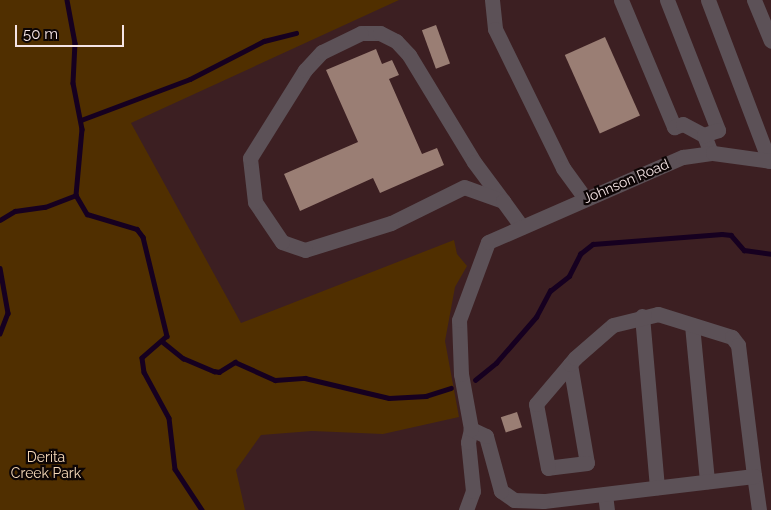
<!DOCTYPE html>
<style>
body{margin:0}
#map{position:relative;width:771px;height:510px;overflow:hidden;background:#2c1518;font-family:Raleway,sans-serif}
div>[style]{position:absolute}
.built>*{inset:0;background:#3c1f22;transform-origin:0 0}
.green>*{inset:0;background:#502f00}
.stream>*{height:4.5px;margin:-2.25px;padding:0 2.25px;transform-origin:2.25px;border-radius:2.25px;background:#160020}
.building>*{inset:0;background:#9a7e74;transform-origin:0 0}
.minor>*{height:15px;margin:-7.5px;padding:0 7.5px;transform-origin:7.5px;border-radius:7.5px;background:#5c5157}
span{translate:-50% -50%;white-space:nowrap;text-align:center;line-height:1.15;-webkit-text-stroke:4.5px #0d0505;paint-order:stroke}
.street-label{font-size:14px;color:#f5e4e5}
.park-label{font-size:14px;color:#f8dbbb}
.scale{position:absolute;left:15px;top:25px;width:109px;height:22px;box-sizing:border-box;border:2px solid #f5e4e5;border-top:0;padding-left:6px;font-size:15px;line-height:18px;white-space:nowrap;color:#f5e4e5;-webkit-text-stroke:4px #0d0505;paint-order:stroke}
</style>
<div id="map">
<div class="built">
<i style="left:62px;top:0;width:709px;height:515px"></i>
</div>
<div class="green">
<i style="clip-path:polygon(0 0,399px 0,131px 123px,241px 323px,454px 240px,457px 254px,467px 266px,455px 287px,445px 341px,459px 417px,383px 434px,312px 431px,261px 435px,236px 470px,245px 510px,0 510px)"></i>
</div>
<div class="stream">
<i style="left:67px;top:0;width:44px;rotate:79.5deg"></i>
<i style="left:75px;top:43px;width:40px;rotate:92.9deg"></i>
<i style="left:73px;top:83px;width:47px;rotate:78.9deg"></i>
<i style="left:82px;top:129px;width:66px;rotate:95.2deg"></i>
<i style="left:76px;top:195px;width:22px;rotate:60deg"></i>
<i style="left:87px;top:214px;width:52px;rotate:16.7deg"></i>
<i style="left:137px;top:229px;width:10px;rotate:53deg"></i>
<i style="left:143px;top:237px;width:102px;rotate:76.4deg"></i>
<i style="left:167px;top:336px;width:33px;rotate:139deg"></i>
<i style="left:142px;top:358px;width:14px;rotate:82deg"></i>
<i style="left:144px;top:372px;width:52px;rotate:61.5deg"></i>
<i style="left:169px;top:418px;width:51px;rotate:83.3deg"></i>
<i style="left:175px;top:469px;width:49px;rotate:56.6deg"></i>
<i style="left:81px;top:120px;width:116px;rotate:-20.6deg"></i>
<i style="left:190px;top:79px;width:83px;rotate:-27.2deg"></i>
<i style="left:264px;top:41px;width:33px;rotate:-14deg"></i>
<i style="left:0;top:220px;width:17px;rotate:-31deg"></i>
<i style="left:15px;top:211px;width:30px;rotate:-8deg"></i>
<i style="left:45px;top:207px;width:33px;rotate:-21deg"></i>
<i style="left:0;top:268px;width:46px;rotate:79.9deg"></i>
<i style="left:8px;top:313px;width:22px;rotate:111deg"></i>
<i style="left:163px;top:342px;width:26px;rotate:39deg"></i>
<i style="left:183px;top:358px;width:34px;rotate:23deg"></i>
<i style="left:214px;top:371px;width:5px;rotate:11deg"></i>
<i style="left:219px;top:372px;width:19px;rotate:-32deg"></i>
<i style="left:235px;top:362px;width:44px;rotate:24.2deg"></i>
<i style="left:275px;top:380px;width:30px;rotate:-4deg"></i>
<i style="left:305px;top:378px;width:86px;rotate:13.4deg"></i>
<i style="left:389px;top:398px;width:37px;rotate:-3deg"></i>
<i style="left:426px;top:396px;width:26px;rotate:-18deg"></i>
<i style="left:475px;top:380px;width:27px;rotate:-39deg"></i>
<i style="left:496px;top:363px;width:61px;rotate:-49deg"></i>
<i style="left:536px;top:317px;width:30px;rotate:-62deg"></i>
<i style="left:550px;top:291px;width:24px;rotate:-38deg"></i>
<i style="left:569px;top:276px;width:25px;rotate:-63deg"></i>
<i style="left:580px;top:254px;width:16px;rotate:-38deg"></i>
<i style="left:593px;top:244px;width:129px;rotate:-4.4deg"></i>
<i style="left:722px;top:234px;width:9px;rotate:6deg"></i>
<i style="left:731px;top:235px;width:20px;rotate:49deg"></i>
<i style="left:744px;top:250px;width:27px;rotate:8deg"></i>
</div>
<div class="building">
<i style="left:436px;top:25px;width:41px;height:15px;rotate:70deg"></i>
<i style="left:605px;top:37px;width:86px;height:44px;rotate:66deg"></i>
<i style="clip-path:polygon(376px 49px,382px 64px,392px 60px,399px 75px,389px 79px,422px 154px,437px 148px,444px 165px,380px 193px,373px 178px,300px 211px,284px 174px,358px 142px,326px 70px)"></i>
<i style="left:517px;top:412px;width:16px;height:17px;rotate:72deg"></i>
</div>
<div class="minor">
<i style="left:492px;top:0;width:29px;rotate:84deg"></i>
<i style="left:495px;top:29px;width:155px;rotate:63.9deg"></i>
<i style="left:563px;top:168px;width:37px;rotate:54deg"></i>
<i style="left:621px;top:0;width:138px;rotate:67.3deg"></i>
<i style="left:674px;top:127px;width:9px;rotate:-18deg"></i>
<i style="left:683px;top:124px;width:24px;rotate:28deg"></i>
<i style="left:704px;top:135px;width:19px;rotate:69deg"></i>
<i style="left:667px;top:0;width:140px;rotate:68.6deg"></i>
<i style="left:718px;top:130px;width:15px;rotate:160deg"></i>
<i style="left:708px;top:0;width:172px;rotate:69.2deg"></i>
<i style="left:754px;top:0;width:44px;rotate:67.5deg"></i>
<i style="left:361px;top:33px;width:19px"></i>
<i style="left:380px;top:33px;width:18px;rotate:27deg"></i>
<i style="left:396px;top:41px;width:19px;rotate:47deg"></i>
<i style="left:409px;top:55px;width:125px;rotate:58.7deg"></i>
<i style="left:474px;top:162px;width:49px;rotate:53.4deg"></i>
<i style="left:503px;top:201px;width:41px;rotate:-160.3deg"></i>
<i style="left:464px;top:187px;width:81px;rotate:153.7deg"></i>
<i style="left:391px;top:223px;width:90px;rotate:162.6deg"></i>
<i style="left:305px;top:250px;width:24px;rotate:-161deg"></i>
<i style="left:282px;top:242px;width:48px;rotate:-124deg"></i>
<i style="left:255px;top:202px;width:44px;rotate:-96.5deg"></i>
<i style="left:250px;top:158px;width:104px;rotate:-58deg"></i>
<i style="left:305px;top:70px;width:25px;rotate:-47deg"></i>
<i style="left:322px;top:52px;width:43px;rotate:-26deg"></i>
<i style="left:503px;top:201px;width:32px;rotate:54deg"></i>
<i style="left:642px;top:316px;width:172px;rotate:85deg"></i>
<i style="left:692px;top:325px;width:157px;rotate:84.5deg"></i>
<i style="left:570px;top:364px;width:100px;rotate:80.3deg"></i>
<i style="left:587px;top:463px;width:39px;rotate:173deg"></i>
<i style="left:548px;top:468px;width:65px;rotate:-100.6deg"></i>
<i style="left:536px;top:404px;width:52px;rotate:-49.6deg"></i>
<i style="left:570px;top:364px;width:8px;rotate:-50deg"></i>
<i style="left:575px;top:358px;width:50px;rotate:-41deg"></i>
<i style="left:613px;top:325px;width:46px;rotate:-13.7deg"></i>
<i style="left:658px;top:314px;width:77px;rotate:17.3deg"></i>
<i style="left:732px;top:337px;width:10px;rotate:53deg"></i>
<i style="left:738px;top:345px;width:132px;rotate:83deg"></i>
<i style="left:605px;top:494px;width:16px;rotate:83deg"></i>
<i style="left:466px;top:510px;width:20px;rotate:-70deg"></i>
<i style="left:473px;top:491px;width:49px;rotate:-95.8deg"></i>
<i style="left:468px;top:442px;width:13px;rotate:-77deg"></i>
<i style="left:759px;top:510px;width:34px;rotate:-98deg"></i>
<i style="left:754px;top:476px;width:212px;rotate:173.2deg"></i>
<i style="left:543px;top:501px;width:29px;rotate:-178deg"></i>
<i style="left:514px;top:500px;width:16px;rotate:-145deg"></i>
<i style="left:501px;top:491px;width:57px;rotate:-105.3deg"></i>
<i style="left:486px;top:436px;width:17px;rotate:-155deg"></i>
<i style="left:471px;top:429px;width:56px;rotate:-100.3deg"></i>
<i style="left:461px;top:374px;width:54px;rotate:-92.1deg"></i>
<i style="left:459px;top:320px;width:83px;rotate:-69.6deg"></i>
<i style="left:488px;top:242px;width:213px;rotate:-23.6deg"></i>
<i style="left:683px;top:157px;width:30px;rotate:-8deg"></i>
<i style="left:713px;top:153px;width:59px;rotate:7.9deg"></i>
</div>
<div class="street-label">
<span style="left:626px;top:181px;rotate:-23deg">Johnson Road</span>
</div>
<div class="park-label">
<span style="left:46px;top:465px">Derita<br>Creek Park</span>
</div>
<div class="scale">50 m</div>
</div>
